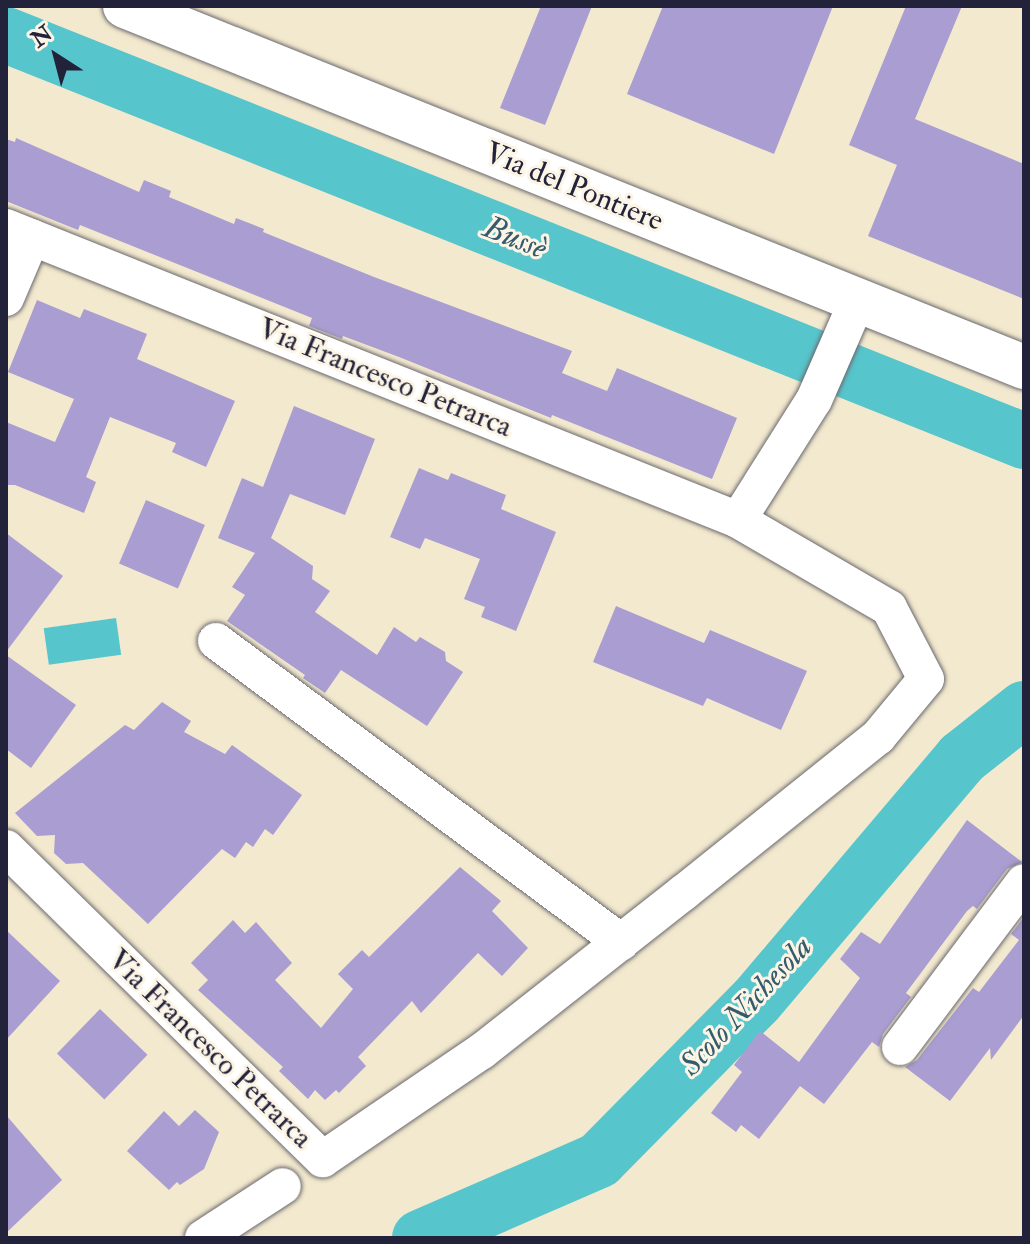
<!DOCTYPE html>
<meta charset="utf-8">
<style>
body{margin:0}
#map{position:relative;width:1030px;height:1244px;overflow:hidden;background:#f2e9ce;font-family:"IM FELL Double Pica",serif}
div>[style]{position:absolute}
.water>*{inset:0;background:#57c5cc;transform-origin:0 0}
.river>*{height:56px;margin:-28px;padding:0 28px;transform-origin:28px;border-radius:28px;background:#57c5cc}
.building>*{inset:0;background:#aa9dd1;transform-origin:0 0}
.roads{filter:drop-shadow(0 0 2px #6b686e) drop-shadow(0 0 2px #6b686e)}
.street>*{height:36px;margin:-18px;padding:0 18px;transform-origin:18px;border-radius:18px;background:#fff}
.secondary>*{height:44px;margin:-22px;padding:0 22px;transform-origin:22px;border-radius:22px;background:#fff}
span{translate:-50% -50%;white-space:nowrap;text-align:center;line-height:1.15;-webkit-text-stroke:6px #fcf5e5;paint-order:stroke}
.street-label{font-size:30px;color:#22223b}
.water-label{font-size:32px;color:#355b6e;font-style:italic}
.frame{position:absolute;inset:0;border:8px solid #22223b;pointer-events:none}
.north{position:absolute;left:16px;top:16px;width:80px;height:80px;-webkit-text-stroke:6px #fcf5e5;paint-order:stroke;rotate:324deg;font-size:22px;font-weight:700;line-height:32px;text-align:center;color:#22223b}
.north::after{content:'';display:block;margin:auto;width:28px;height:36px;background:#22223b;clip-path:polygon(50% 0,100% 100%,50% 72%,0 100%)}
</style>
<div id="map">
<div class="water">
<i style="left:116px;top:618px;width:37px;height:73px;rotate:82deg"></i>
</div>
<div class="river">
<i style="left:6px;top:35px;width:1096px;rotate:21.74deg"></i>
<i style="left:420px;top:1238px;width:195px;rotate:-23.5deg"></i>
<i style="left:599px;top:1160px;width:223px;rotate:-45.4deg"></i>
<i style="left:756px;top:1001px;width:319px;rotate:-49.7deg"></i>
<i style="left:962px;top:758px;width:79px;rotate:-38.3deg"></i>
</div>
<div class="building">
<i style="clip-path:polygon(541px 6px,592px 6px,545px 125px,500px 108px)"></i>
<i style="clip-path:polygon(663px 6px,833px 6px,774px 154px,627px 94px)"></i>
<i style="clip-path:polygon(906px 6px,962px 6px,915px 119px,1024px 164px,1024px 299px,868px 236px,897px 165px,849px 145px)"></i>
<i style="clip-path:polygon(16px 138px,139px 192px,144px 180px,171px 191px,169px 197px,234px 224px,236px 218px,264px 229px,263px 232px,374px 277px,572px 351px,562px 373px,607px 391px,617px 368px,737px 418px,712px 479px,552px 415px,551px 418px,399px 357px,343px 336px,342px 339px,309px 326px,312px 318px,80px 225px,78px 230px,6px 201px,6px 139px,15px 142px)"></i>
<i style="clip-path:polygon(37px 300px,80px 318px,84px 309px,147px 334px,137px 359px,235px 401px,206px 467px,172px 452px,176px 443px,110px 417px,86px 477px,96px 482px,84px 513px,15px 485px,6px 485px,6px 422px,55px 442px,74px 399px,8px 372px)"></i>
<i style="clip-path:polygon(294px 406px,375px 439px,345px 515px,290px 494px,271px 538px,313px 566px,312px 579px,330px 591px,315px 612px,377px 655px,394px 627px,416px 642px,420px 637px,445px 652px,446px 661px,463px 672px,427px 726px,341px 670px,325px 693px,303px 678px,305px 675px,227px 621px,245px 595px,232px 587px,255px 553px,218px 538px,242px 478px,263px 487px)"></i>
<i style="clip-path:polygon(419px 468px,448px 480px,451px 473px,506px 495px,501px 509px,556px 532px,516px 631px,481px 617px,485px 607px,464px 599px,480px 559px,425px 538px,420px 549px,390px 537px)"></i>
<i style="left:146px;top:500px;width:64px;height:69px;rotate:23deg"></i>
<i style="clip-path:polygon(6px 533px,63px 576px,6px 652px)"></i>
<i style="clip-path:polygon(616px 606px,704px 643px,710px 630px,807px 671px,781px 730px,707px 698px,703px 706px,593px 662px)"></i>
<i style="clip-path:polygon(6px 655px,76px 705px,31px 768px,6px 749px)"></i>
<i style="clip-path:polygon(162px 702px,191px 721px,184px 732px,225px 754px,232px 745px,302px 795px,273px 835px,265px 829px,253px 847px,246px 842px,235px 858px,222px 849px,148px 924px,83px 863px,66px 864px,54px 853px,55px 835px,37px 836px,15px 813px,125px 725px,134px 730px)"></i>
<i style="clip-path:polygon(967px 820px,1022px 862px,1007px 869px,977px 909px,973px 906px,967px 911px,906px 993px,911px 997px,883px 1034px,879px 1047px,872px 1042px,824px 1104px,800px 1086px,759px 1139px,741px 1125px,736px 1132px,711px 1113px,742px 1072px,734px 1065px,760px 1031px,799px 1062px,860px 978px,840px 959px,861px 932px,880px 944px)"></i>
<i style="clip-path:polygon(460px 867px,501px 901px,492px 911px,528px 948px,502px 976px,478px 953px,421px 1013px,412px 1001px,358px 1057px,366px 1066px,339px 1093px,336px 1090px,325px 1100px,315px 1090px,308px 1099px,279px 1071px,283px 1067px,198px 990px,208px 980px,191px 963px,233px 920px,245px 933px,256px 922px,292px 963px,275px 980px,321px 1028px,353px 989px,338px 974px,362px 950px,369px 957px)"></i>
<i style="clip-path:polygon(1024px 917px,1024px 1015px,991px 1060px,990px 1048px,950px 1101px,905px 1067px,917px 1060px,973px 988px,979px 992px,1019px 940px,1011px 934px)"></i>
<i style="clip-path:polygon(6px 930px,60px 981px,6px 1040px)"></i>
<i style="left:100px;top:1009px;width:66px;height:62px;rotate:44deg"></i>
<i style="clip-path:polygon(195px 1110px,219px 1132px,204px 1169px,180px 1185px,177px 1182px,169px 1190px,127px 1151px,164px 1111px,179px 1126px)"></i>
<i style="clip-path:polygon(6px 1115px,62px 1180px,6px 1233px)"></i>
</div>
<div class="roads">
<div class="street">
<i style="left:6px;top:227px;width:788px;rotate:21.81deg"></i>
<i style="left:738px;top:520px;width:142px;rotate:-57.7deg"></i>
<i style="left:814px;top:400px;width:108px;rotate:-66.5deg"></i>
<i style="left:6px;top:298px;width:66px;rotate:-66.9deg"></i>
<i style="left:216px;top:641px;width:505px;rotate:36.62deg"></i>
<i style="left:6px;top:848px;width:444px;rotate:44.5deg"></i>
<i style="left:323px;top:1159px;width:192px;rotate:-34.2deg"></i>
<i style="left:482px;top:1051px;width:256px;rotate:-38.2deg"></i>
<i style="left:683px;top:893px;width:250px;rotate:-38.7deg"></i>
<i style="left:878px;top:737px;width:75px;rotate:-50.4deg"></i>
<i style="left:926px;top:679px;width:80px;rotate:-117.5deg"></i>
<i style="left:889px;top:608px;width:175px;rotate:-149.8deg"></i>
<i style="left:900px;top:1047px;width:206px;rotate:-53.1deg"></i>
<i style="left:203px;top:1238px;width:95px;rotate:-33deg"></i>
</div>
<div class="secondary">
<i style="left:125px;top:6px;width:969px;rotate:21.88deg"></i>
</div>
</div>
<div class="street-label">
<span style="left:574px;top:187px;rotate:22deg">Via del Pontiere</span>
<span style="left:385px;top:378px;rotate:22deg">Via Francesco Petrarca</span>
<span style="left:210px;top:1049px;rotate:44deg">Via Francesco Petrarca</span>
</div>
<div class="water-label">
<span style="left:515px;top:238px;rotate:22deg">Bussè</span>
<span style="left:746px;top:1006px;rotate:-47deg">Scolo Nichesola</span>
</div>
<div class="frame"></div>
<div class="north">N</div>
</div>
